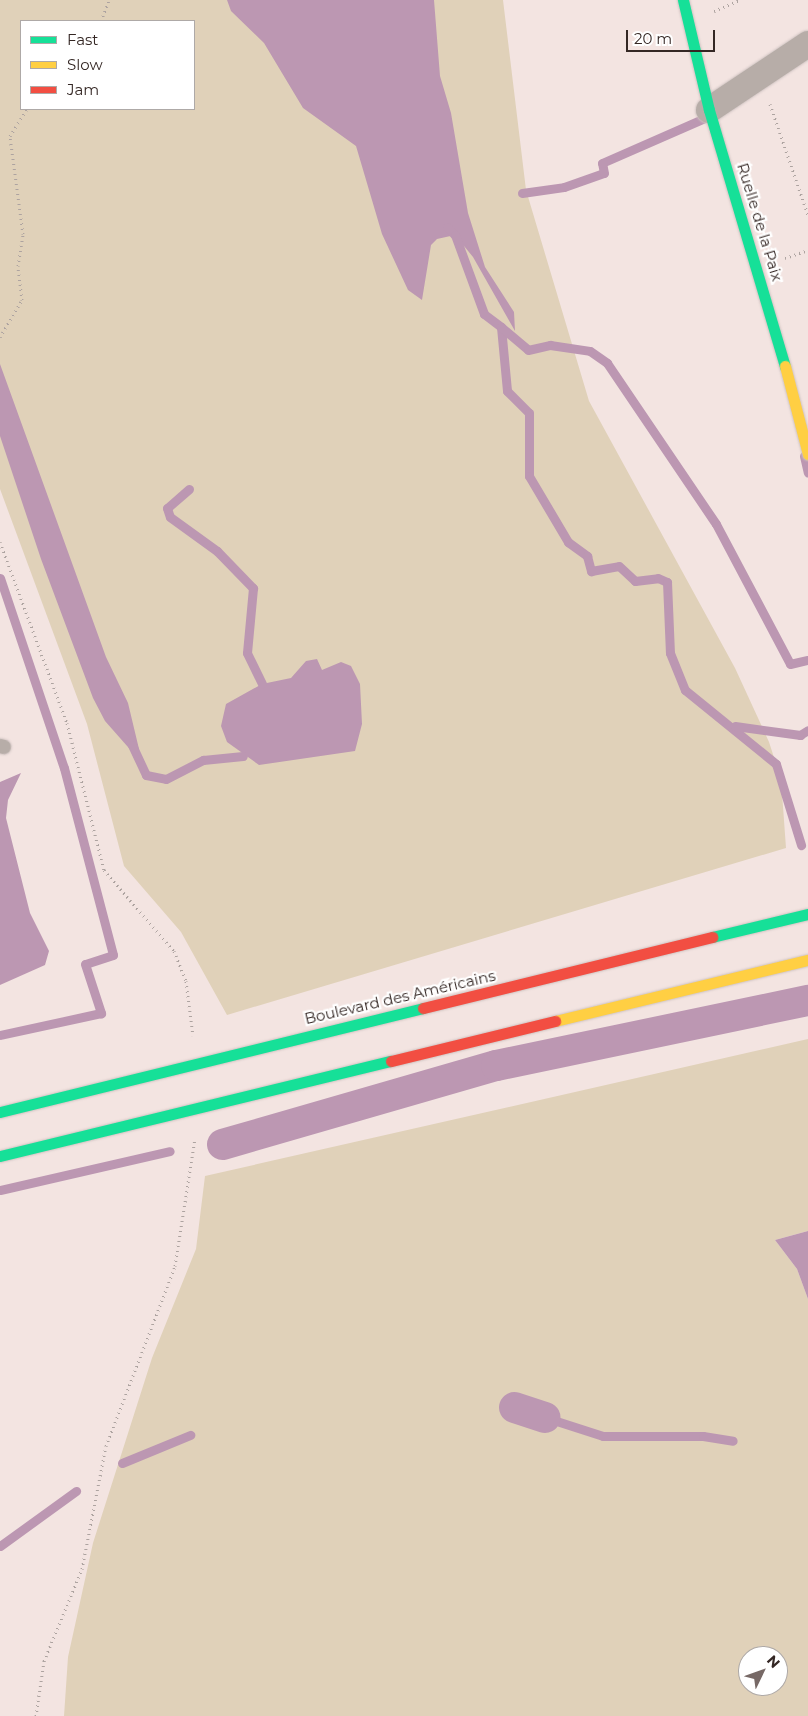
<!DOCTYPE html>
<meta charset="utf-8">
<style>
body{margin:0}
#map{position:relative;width:808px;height:1716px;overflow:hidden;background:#f3e4e1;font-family:Montserrat,sans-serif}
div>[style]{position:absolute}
.green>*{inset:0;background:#e0d1b9}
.water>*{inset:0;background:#bc97b2}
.stream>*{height:9px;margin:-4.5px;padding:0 4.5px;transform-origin:4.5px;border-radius:4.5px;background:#bc97b2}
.canal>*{height:31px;margin:-15.5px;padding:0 15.5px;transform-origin:15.5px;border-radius:15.5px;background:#bc97b2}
.path>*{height:3px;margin-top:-1.5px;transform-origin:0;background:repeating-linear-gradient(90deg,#ada3a0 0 1px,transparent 0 5px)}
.roads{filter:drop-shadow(0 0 1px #cfc3c1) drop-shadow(0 0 1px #cfc3c1)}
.lane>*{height:14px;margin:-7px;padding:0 7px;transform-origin:7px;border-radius:7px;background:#b7ada8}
.street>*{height:26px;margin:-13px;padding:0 13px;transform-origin:13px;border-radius:13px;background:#b7ada8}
.fast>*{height:11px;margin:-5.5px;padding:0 5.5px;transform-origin:5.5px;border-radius:5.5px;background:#16e098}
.slow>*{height:11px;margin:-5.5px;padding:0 5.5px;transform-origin:5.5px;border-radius:5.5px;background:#ffcf43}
.jam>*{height:11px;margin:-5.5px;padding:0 5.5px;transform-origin:5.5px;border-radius:5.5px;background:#f24e42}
span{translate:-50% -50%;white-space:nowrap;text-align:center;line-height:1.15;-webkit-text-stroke:4.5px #fff;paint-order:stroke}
.street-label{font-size:15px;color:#342724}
.legend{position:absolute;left:20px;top:20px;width:175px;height:90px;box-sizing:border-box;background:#fff;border:1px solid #aea9a7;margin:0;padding:6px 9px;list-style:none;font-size:15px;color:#342724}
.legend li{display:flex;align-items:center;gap:10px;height:25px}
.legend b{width:25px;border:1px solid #aea9a7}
.north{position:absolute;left:738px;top:1646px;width:50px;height:50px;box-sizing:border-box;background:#fff;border:1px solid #aea9a7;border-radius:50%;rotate:48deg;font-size:14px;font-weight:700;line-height:20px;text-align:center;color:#342724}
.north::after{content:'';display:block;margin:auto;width:18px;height:22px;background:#776966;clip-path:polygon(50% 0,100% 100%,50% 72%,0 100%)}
.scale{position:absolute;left:626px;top:30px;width:89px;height:22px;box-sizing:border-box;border:2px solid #342724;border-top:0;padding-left:6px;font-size:15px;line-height:18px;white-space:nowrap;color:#342724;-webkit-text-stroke:4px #fff;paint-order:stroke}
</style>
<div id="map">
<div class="green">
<i style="clip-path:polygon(evenodd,0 0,503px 0,526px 190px,589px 401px,735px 668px,769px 742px,781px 779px,786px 848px,227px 1015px,181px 932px,124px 866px,87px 724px,0 489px,0 0,21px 21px,194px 21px,194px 109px,21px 109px,21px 21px)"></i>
<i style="clip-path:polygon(evenodd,808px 1039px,808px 1231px,775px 1240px,797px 1269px,808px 1299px,808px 1716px,64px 1716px,68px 1657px,93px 1543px,152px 1358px,196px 1249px,205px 1176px,808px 1039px,748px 1656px,778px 1656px,778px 1686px,748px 1686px,748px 1656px)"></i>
</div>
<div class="water">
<i style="clip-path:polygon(227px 0,434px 0,440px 76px,451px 113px,468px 213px,485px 267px,514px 312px,515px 331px,473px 257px,455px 235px,437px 239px,431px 245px,422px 300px,408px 290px,382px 234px,356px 146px,303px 108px,264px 43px,231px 11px)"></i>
<i style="clip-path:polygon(0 364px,106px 657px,128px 703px,139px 749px,135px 755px,105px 721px,93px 698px,41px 559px,0 436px)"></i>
<i style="clip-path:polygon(317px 659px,322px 670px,341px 662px,351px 666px,360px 684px,362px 724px,355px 751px,259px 765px,227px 742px,221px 726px,226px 704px,262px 684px,291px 678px,306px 661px)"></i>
<i style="clip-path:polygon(21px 773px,8px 800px,6px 818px,30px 913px,49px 951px,45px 965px,0 985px,0 782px)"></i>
<i style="clip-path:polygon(808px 1231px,808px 1299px,797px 1269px,775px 1240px)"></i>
</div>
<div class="stream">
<i style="left:522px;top:193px;width:42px;rotate:-8.1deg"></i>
<i style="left:564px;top:187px;width:42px;rotate:-19.3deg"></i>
<i style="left:604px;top:173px;width:10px;rotate:-101deg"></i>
<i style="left:602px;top:163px;width:115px;rotate:-23.7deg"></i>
<i style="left:447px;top:227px;width:11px;rotate:45deg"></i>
<i style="left:455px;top:235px;width:84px;rotate:69.8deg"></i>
<i style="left:484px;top:314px;width:21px;rotate:37deg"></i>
<i style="left:501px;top:327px;width:64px;rotate:84.6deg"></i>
<i style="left:507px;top:391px;width:31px;rotate:45deg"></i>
<i style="left:529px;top:413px;width:63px;rotate:90deg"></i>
<i style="left:529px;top:476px;width:77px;rotate:59.4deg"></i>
<i style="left:568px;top:542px;width:24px;rotate:36deg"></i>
<i style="left:587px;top:556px;width:16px;rotate:75deg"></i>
<i style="left:591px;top:571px;width:28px;rotate:-10deg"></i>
<i style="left:619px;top:566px;width:22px;rotate:43deg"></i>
<i style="left:635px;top:581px;width:23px;rotate:-7deg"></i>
<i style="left:658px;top:578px;width:10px;rotate:24deg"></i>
<i style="left:667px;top:582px;width:71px;rotate:87.6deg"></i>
<i style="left:670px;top:653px;width:40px;rotate:68deg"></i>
<i style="left:685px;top:690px;width:117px;rotate:39.1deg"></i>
<i style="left:776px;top:764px;width:85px;rotate:72.8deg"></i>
<i style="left:501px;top:327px;width:35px;rotate:40deg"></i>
<i style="left:528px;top:350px;width:23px;rotate:-13deg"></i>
<i style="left:550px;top:345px;width:40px;rotate:8.5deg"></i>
<i style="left:590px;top:351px;width:21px;rotate:35deg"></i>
<i style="left:607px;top:363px;width:194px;rotate:55.9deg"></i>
<i style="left:716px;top:524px;width:158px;rotate:62.1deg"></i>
<i style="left:790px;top:664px;width:18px;rotate:-13deg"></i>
<i style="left:804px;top:456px;width:17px;rotate:77deg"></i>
<i style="left:189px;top:489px;width:29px;rotate:139deg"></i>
<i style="left:167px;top:508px;width:9px;rotate:72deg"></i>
<i style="left:170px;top:517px;width:58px;rotate:35.9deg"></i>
<i style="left:217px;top:551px;width:52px;rotate:45.8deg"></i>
<i style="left:253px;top:588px;width:65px;rotate:95.3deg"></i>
<i style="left:247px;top:653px;width:34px;rotate:64deg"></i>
<i style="left:0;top:578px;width:200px;rotate:71.4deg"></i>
<i style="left:64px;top:768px;width:193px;rotate:75.3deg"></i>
<i style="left:113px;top:955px;width:29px;rotate:162deg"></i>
<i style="left:85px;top:964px;width:52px;rotate:71.9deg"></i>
<i style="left:101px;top:1013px;width:103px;rotate:167.7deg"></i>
<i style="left:735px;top:726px;width:66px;rotate:7.9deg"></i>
<i style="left:800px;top:735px;width:9px;rotate:-32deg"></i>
<i style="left:132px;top:745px;width:33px;rotate:65deg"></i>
<i style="left:146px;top:775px;width:20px;rotate:11deg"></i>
<i style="left:166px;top:779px;width:42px;rotate:-27.2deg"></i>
<i style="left:203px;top:760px;width:40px;rotate:-5.7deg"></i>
<i style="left:0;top:1190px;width:174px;rotate:-12.9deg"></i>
<i style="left:544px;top:1417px;width:62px;rotate:17.9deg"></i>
<i style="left:603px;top:1436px;width:100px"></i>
<i style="left:703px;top:1436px;width:30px;rotate:9deg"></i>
<i style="left:122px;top:1463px;width:74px;rotate:-22.4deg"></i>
<i style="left:0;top:1546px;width:94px;rotate:-35.9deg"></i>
</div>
<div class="canal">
<i style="left:222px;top:1144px;width:285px;rotate:-16.1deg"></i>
<i style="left:496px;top:1065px;width:319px;rotate:-11.8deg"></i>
<i style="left:514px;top:1407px;width:32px;rotate:18deg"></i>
</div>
<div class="path">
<i style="left:714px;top:11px;width:28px;rotate:-23deg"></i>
<i style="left:101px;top:21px;width:22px;rotate:-69deg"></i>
<i style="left:770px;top:104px;width:117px;rotate:71.1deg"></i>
<i style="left:785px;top:258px;width:24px;rotate:-19deg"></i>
<i style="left:0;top:337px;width:43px;rotate:-59.3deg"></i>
<i style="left:22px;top:300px;width:34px;rotate:-97deg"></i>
<i style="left:18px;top:266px;width:32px;rotate:-81deg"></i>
<i style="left:23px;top:234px;width:99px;rotate:-97.6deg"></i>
<i style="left:10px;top:136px;width:32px;rotate:-58deg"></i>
<i style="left:0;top:542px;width:193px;rotate:69.7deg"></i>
<i style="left:67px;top:723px;width:152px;rotate:75.9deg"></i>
<i style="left:104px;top:870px;width:107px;rotate:49.2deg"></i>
<i style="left:174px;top:951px;width:32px;rotate:68deg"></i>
<i style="left:186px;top:981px;width:55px;rotate:82.7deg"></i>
<i style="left:36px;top:1716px;width:56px;rotate:-81.7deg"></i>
<i style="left:44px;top:1661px;width:100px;rotate:-67.6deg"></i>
<i style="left:82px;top:1569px;width:125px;rotate:-79deg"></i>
<i style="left:106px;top:1446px;width:193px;rotate:-69deg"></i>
<i style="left:175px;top:1266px;width:129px;rotate:-81.1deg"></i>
</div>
<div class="roads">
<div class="lane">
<i style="left:0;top:746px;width:4px;rotate:14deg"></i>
</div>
<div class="street">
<i style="left:709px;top:110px;width:119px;rotate:-33.7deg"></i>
</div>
<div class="fast">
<i style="left:683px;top:0;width:113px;rotate:76.7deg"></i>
<i style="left:709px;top:110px;width:267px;rotate:73.5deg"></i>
<i style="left:712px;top:937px;width:99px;rotate:-13.5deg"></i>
<i style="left:0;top:1112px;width:436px;rotate:-13.8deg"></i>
<i style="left:0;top:1156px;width:402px;rotate:-13.7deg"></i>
</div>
<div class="slow">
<i style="left:785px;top:366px;width:91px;rotate:75.4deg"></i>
<i style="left:555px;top:1021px;width:260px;rotate:-13.6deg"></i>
</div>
<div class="jam">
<i style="left:423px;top:1008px;width:298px;rotate:-13.8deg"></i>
<i style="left:391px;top:1061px;width:169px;rotate:-13.7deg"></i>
</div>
</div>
<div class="street-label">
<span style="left:760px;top:222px;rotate:73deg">Ruelle de la Paix</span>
<span style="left:400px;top:997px;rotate:-13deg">Boulevard des Américains</span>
</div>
<ul class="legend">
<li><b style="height:6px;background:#16e098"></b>Fast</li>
<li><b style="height:6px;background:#ffcf43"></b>Slow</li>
<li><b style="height:6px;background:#f24e42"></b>Jam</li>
</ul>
<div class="north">N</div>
<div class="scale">20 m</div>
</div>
